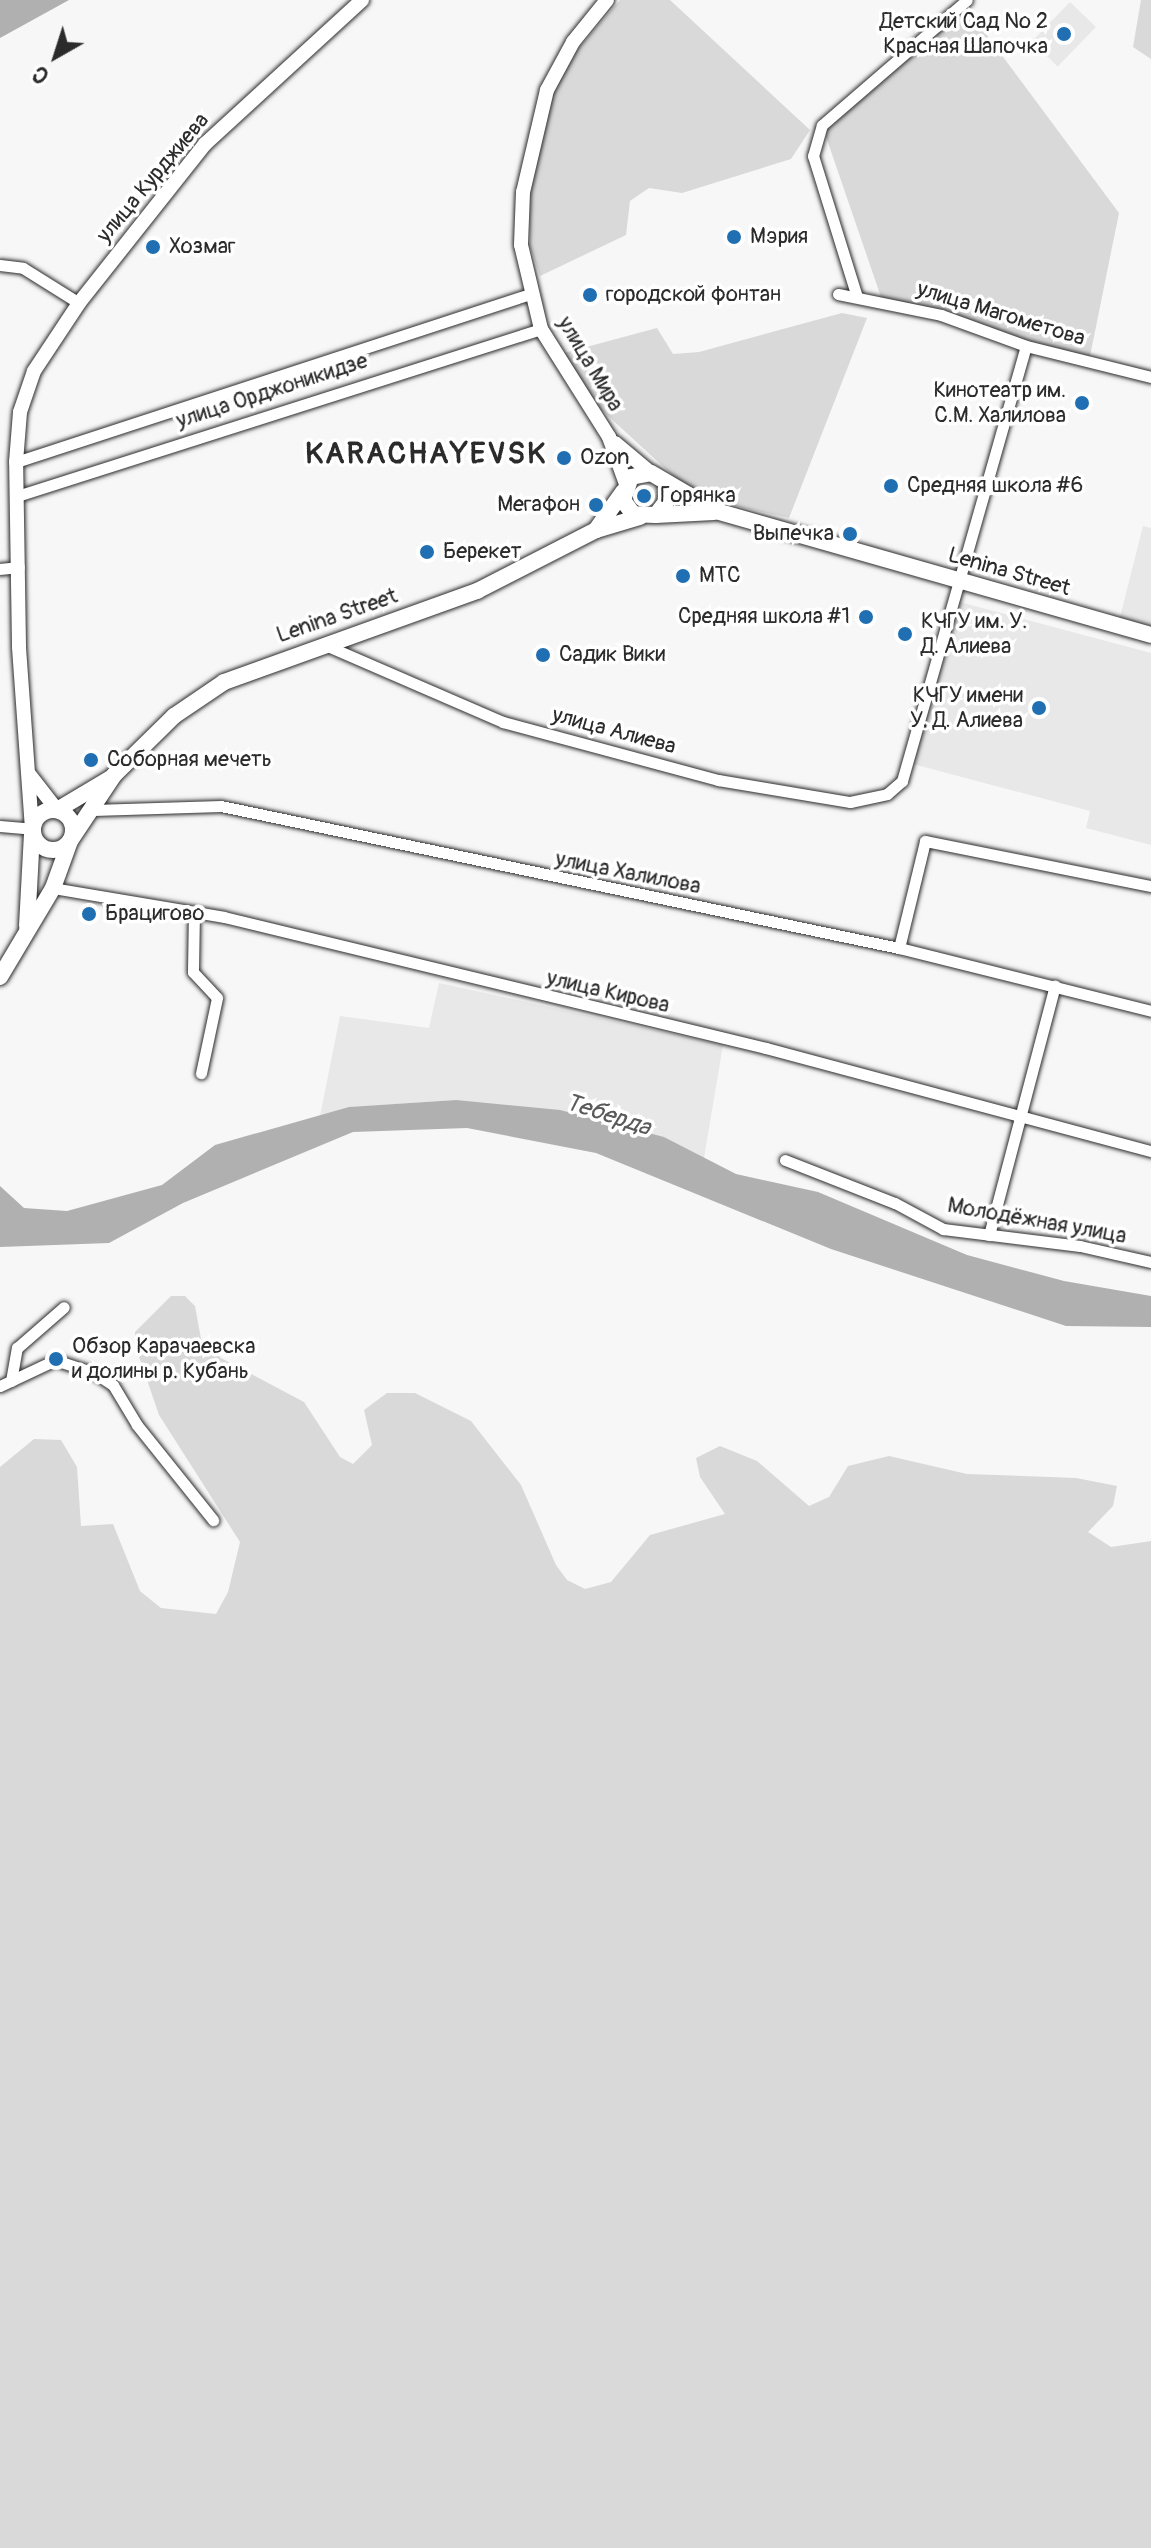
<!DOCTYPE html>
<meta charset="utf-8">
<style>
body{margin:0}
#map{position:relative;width:1151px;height:2548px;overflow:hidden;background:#f7f7f7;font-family:Pangolin,sans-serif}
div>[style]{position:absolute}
.built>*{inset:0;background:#e8e8e8;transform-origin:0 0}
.green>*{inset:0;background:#d9d9d9}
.water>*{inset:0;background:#b0b0b0}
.roads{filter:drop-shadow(0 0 2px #2b2b2b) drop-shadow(0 0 2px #2b2b2b)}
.minor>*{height:11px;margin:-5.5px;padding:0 5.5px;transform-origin:5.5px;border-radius:5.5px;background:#fff}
.tertiary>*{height:14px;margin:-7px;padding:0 7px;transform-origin:7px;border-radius:7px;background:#fff}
.secondary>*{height:16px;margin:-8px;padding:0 8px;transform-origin:8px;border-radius:8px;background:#fff}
.secondary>.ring{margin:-8px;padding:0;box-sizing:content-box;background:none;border:16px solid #fff;border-radius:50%}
.dots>*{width:22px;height:22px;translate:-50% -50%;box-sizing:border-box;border:4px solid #fff;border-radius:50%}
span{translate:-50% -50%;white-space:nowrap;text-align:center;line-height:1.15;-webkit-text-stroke:7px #fff;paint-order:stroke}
.poi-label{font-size:22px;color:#2b2b2b}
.right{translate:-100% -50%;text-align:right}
.left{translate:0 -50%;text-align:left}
.street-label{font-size:22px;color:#2b2b2b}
.water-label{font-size:24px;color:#5a5a5a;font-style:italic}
.district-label{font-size:30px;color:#2b2b2b;font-weight:700;letter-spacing:2px}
.north{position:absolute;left:16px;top:16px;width:80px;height:80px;-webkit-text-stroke:6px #fff;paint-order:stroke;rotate:219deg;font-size:22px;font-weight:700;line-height:32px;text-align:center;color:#2b2b2b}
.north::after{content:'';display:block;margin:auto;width:28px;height:36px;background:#2b2b2b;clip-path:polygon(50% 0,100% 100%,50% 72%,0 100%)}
</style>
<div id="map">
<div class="built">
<i style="left:1070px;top:2px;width:36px;height:55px;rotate:44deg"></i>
<i style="clip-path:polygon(1143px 526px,1151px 528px,1151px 629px,1119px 621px)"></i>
<i style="clip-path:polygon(956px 601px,1151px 653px,1151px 845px,1086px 828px,1090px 811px,913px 764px)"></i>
<i style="clip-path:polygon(439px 983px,723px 1045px,704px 1158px,664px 1137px,456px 1100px,350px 1107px,320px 1116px,340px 1016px,429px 1028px)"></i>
</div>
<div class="green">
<i style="clip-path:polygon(620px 0,670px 0,810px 130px,791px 159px,682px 193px,649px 188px,630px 201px,626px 235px,540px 276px,530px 246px,530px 174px,552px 95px,578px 49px)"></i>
<i style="clip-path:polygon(1141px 0,1151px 0,1151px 59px,1133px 47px)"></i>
<i style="clip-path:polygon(963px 3px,1119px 213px,1089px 361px,882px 300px,822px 125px)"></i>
<i style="clip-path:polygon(842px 313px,867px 318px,789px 518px,713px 501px,681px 483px,593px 402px,564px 353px,657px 328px,673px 354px,699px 352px)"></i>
<i style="clip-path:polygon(171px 1296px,185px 1296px,195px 1306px,201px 1339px,221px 1358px,304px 1402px,340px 1457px,353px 1464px,372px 1445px,364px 1410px,387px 1393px,415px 1393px,471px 1421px,521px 1485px,556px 1565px,567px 1580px,585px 1589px,611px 1582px,650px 1535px,725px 1514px,700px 1477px,696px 1458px,720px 1446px,757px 1461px,809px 1506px,829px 1497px,848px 1466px,889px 1456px,967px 1474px,1076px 1478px,1117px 1486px,1113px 1506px,1088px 1532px,1111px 1547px,1151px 1541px,1151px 2548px,0 2548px,0 1467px,34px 1439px,61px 1440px,77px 1467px,81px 1526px,113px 1524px,140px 1591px,161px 1608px,216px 1614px,228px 1592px,240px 1542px,159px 1415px,135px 1345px,135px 1332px)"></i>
</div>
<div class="water">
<i style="clip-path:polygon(0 0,69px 0,0 38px)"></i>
<i style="clip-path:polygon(456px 1100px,560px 1110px,664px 1137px,736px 1174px,818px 1192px,967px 1255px,1064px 1281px,1151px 1296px,1151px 1327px,1066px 1326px,831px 1249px,596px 1153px,467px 1128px,353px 1132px,183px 1203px,109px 1243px,0 1247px,0 1186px,24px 1208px,67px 1211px,162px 1185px,215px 1145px,349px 1107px)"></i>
</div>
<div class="roads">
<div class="minor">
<i style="left:0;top:265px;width:23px;rotate:7deg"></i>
<i style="left:23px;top:268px;width:66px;rotate:32deg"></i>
<i style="left:838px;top:294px;width:105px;rotate:11.5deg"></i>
<i style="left:941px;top:315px;width:90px;rotate:20deg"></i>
<i style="left:1026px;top:346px;width:129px;rotate:13.9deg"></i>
<i style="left:857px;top:297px;width:148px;rotate:-107.3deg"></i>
<i style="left:813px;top:156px;width:32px;rotate:-74deg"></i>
<i style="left:822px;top:125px;width:191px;rotate:-40.8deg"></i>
<i style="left:16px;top:462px;width:541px;rotate:-18.1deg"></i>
<i style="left:17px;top:496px;width:550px;rotate:-17.68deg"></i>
<i style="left:0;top:569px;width:19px;rotate:-6deg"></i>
<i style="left:325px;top:645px;width:194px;rotate:23.4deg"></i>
<i style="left:503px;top:722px;width:223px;rotate:15.1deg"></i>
<i style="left:718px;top:780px;width:134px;rotate:9.5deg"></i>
<i style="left:850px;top:802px;width:38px;rotate:-12deg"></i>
<i style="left:887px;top:794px;width:20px;rotate:-41deg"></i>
<i style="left:902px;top:781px;width:452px;rotate:-74.1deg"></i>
<i style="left:93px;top:810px;width:128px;rotate:-1.8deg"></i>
<i style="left:221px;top:806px;width:693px;rotate:11.83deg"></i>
<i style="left:899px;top:948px;width:260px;rotate:14deg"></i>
<i style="left:0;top:826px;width:32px;rotate:5deg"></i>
<i style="left:53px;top:888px;width:173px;rotate:9.6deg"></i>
<i style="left:224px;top:917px;width:558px;rotate:13.59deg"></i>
<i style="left:766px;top:1048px;width:399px;rotate:15deg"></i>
<i style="left:194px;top:912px;width:60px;rotate:91deg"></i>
<i style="left:193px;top:972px;width:35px;rotate:47deg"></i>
<i style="left:217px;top:998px;width:77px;rotate:102deg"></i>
<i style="left:899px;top:948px;width:110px;rotate:-76.3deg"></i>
<i style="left:925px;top:841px;width:230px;rotate:11.3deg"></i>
<i style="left:785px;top:1160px;width:118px;rotate:21.4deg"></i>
<i style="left:895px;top:1203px;width:55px;rotate:28.4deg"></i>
<i style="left:943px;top:1229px;width:138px;rotate:7.1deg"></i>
<i style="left:1080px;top:1246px;width:73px;rotate:12.7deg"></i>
<i style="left:989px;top:1235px;width:258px;rotate:-75.2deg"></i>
<i style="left:11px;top:1381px;width:34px;rotate:-80deg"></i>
<i style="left:17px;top:1348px;width:62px;rotate:-41.1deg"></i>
<i style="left:0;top:1386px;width:61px;rotate:-25.3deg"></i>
<i style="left:55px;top:1360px;width:40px;rotate:18deg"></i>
<i style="left:93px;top:1372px;width:24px;rotate:33deg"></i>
<i style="left:113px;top:1385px;width:47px;rotate:59deg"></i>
<i style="left:137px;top:1425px;width:122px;rotate:51.3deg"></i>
</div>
<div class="tertiary">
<i style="left:607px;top:0;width:54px;rotate:129deg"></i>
<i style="left:573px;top:42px;width:55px;rotate:118.4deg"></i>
<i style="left:547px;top:90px;width:105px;rotate:103.2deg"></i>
<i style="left:523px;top:192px;width:53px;rotate:92.2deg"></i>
<i style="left:521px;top:245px;width:86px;rotate:76.6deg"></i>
<i style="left:541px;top:329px;width:128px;rotate:57.8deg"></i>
<i style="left:609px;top:437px;width:50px;rotate:70.1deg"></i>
<i style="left:615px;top:443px;width:47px;rotate:39.8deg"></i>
<i style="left:29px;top:774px;width:46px;rotate:52.1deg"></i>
<i style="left:32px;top:829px;width:183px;rotate:-94.1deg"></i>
<i style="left:19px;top:646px;width:184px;rotate:-90.9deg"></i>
<i style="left:16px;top:462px;width:50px;rotate:-85.4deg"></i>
<i style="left:20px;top:412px;width:43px;rotate:-71.1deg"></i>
<i style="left:34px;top:371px;width:82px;rotate:-56.5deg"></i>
<i style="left:79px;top:303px;width:203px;rotate:-51.6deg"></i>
<i style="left:205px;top:144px;width:213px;rotate:-42.5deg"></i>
</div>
<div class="secondary">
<i style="left:666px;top:487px;width:15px;rotate:90deg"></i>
<i style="left:666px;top:502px;width:16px;rotate:128deg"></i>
<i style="left:656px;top:515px;width:23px;rotate:-178deg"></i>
<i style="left:633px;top:514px;width:17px;rotate:-126deg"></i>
<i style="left:623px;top:500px;width:24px;rotate:-71deg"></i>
<i style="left:631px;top:477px;width:20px;rotate:-11deg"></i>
<i style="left:651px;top:473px;width:75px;rotate:30.3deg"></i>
<i style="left:716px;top:511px;width:452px;rotate:15.9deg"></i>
<i style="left:656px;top:515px;width:58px;rotate:-3deg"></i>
<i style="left:596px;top:530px;width:47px;rotate:-54.6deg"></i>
<i class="ring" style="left:33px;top:810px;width:24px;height:24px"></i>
<i style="left:57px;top:810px;width:61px;rotate:-30.8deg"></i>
<i style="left:27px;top:926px;width:92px;rotate:-86.9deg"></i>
<i style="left:0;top:977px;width:104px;rotate:-59.2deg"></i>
<i style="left:53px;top:888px;width:50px;rotate:-70.1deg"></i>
<i style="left:70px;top:841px;width:79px;rotate:-56.3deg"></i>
<i style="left:114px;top:775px;width:84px;rotate:-44.5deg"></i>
<i style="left:174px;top:716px;width:60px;rotate:-34.2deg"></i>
<i style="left:224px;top:682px;width:269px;rotate:-19.8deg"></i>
<i style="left:477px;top:591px;width:134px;rotate:-27.1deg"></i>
<i style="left:596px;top:530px;width:46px;rotate:-16.5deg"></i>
</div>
</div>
<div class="dots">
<i style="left:1064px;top:34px;background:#1f6fb2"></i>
<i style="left:734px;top:237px;background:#1f6fb2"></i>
<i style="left:153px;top:247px;background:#1f6fb2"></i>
<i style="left:590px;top:295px;background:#1f6fb2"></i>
<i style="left:1082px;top:403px;background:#1f6fb2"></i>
<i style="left:564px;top:458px;background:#1f6fb2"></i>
<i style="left:891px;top:486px;background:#1f6fb2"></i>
<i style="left:644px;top:496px;background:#1f6fb2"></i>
<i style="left:596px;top:505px;background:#1f6fb2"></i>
<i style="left:850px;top:534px;background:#1f6fb2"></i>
<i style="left:427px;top:552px;background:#1f6fb2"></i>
<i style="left:683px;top:576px;background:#1f6fb2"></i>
<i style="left:866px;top:617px;background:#1f6fb2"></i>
<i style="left:905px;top:634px;background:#1f6fb2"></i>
<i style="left:543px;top:655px;background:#1f6fb2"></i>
<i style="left:1039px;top:708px;background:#1f6fb2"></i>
<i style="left:91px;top:760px;background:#1f6fb2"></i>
<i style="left:89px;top:914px;background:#1f6fb2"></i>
<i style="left:56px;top:1359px;background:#1f6fb2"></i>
</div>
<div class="poi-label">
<span class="right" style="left:1048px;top:34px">Детский Сад № 2<br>Красная Шапочка</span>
<span class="left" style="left:750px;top:237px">Мэрия</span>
<span class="left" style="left:169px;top:247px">Хозмаг</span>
<span class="left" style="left:606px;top:295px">городской фонтан</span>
<span class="right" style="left:1066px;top:403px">Кинотеатр им.<br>С.М. Халилова</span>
<span class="left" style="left:580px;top:458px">Ozon</span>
<span class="left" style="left:907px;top:486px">Средняя школа #6</span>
<span class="left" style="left:660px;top:496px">Горянка</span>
<span class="right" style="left:580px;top:505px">Мегафон</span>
<span class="right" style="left:834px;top:534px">Выпечка</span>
<span class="left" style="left:443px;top:552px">Берекет</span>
<span class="left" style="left:699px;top:576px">МТС</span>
<span class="right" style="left:850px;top:617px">Средняя школа #1</span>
<span class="left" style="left:921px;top:634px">КЧГУ им. У.<br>Д. Алиева</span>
<span class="left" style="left:559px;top:655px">Садик Вики</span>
<span class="right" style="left:1023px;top:708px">КЧГУ имени<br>У. Д. Алиева</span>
<span class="left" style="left:107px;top:760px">Соборная мечеть</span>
<span class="left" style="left:105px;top:914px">Брацигово</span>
<span class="left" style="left:72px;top:1359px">Обзор Карачаевска<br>и долины р. Кубань</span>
</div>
<div class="street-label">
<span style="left:153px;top:178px;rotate:-50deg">улица Курджиева</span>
<span style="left:1001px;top:314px;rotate:17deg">улица Магометова</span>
<span style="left:590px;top:364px;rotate:59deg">улица Мира</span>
<span style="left:272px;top:391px;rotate:-18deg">улица Орджоникидзе</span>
<span style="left:1009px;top:572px;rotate:16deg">Lenina Street</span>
<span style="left:337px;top:616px;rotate:-19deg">Lenina Street</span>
<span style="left:614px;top:731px;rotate:15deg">улица Алиева</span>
<span style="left:628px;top:873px;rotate:11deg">улица Халилова</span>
<span style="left:608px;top:992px;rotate:13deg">улица Кирова</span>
<span style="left:1037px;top:1221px;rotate:10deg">Молодёжная улица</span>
</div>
<div class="water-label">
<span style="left:608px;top:1115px;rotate:18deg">Теберда</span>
</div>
<div class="district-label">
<span style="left:426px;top:454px">KARACHAYEVSK</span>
</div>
<div class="north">С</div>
</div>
